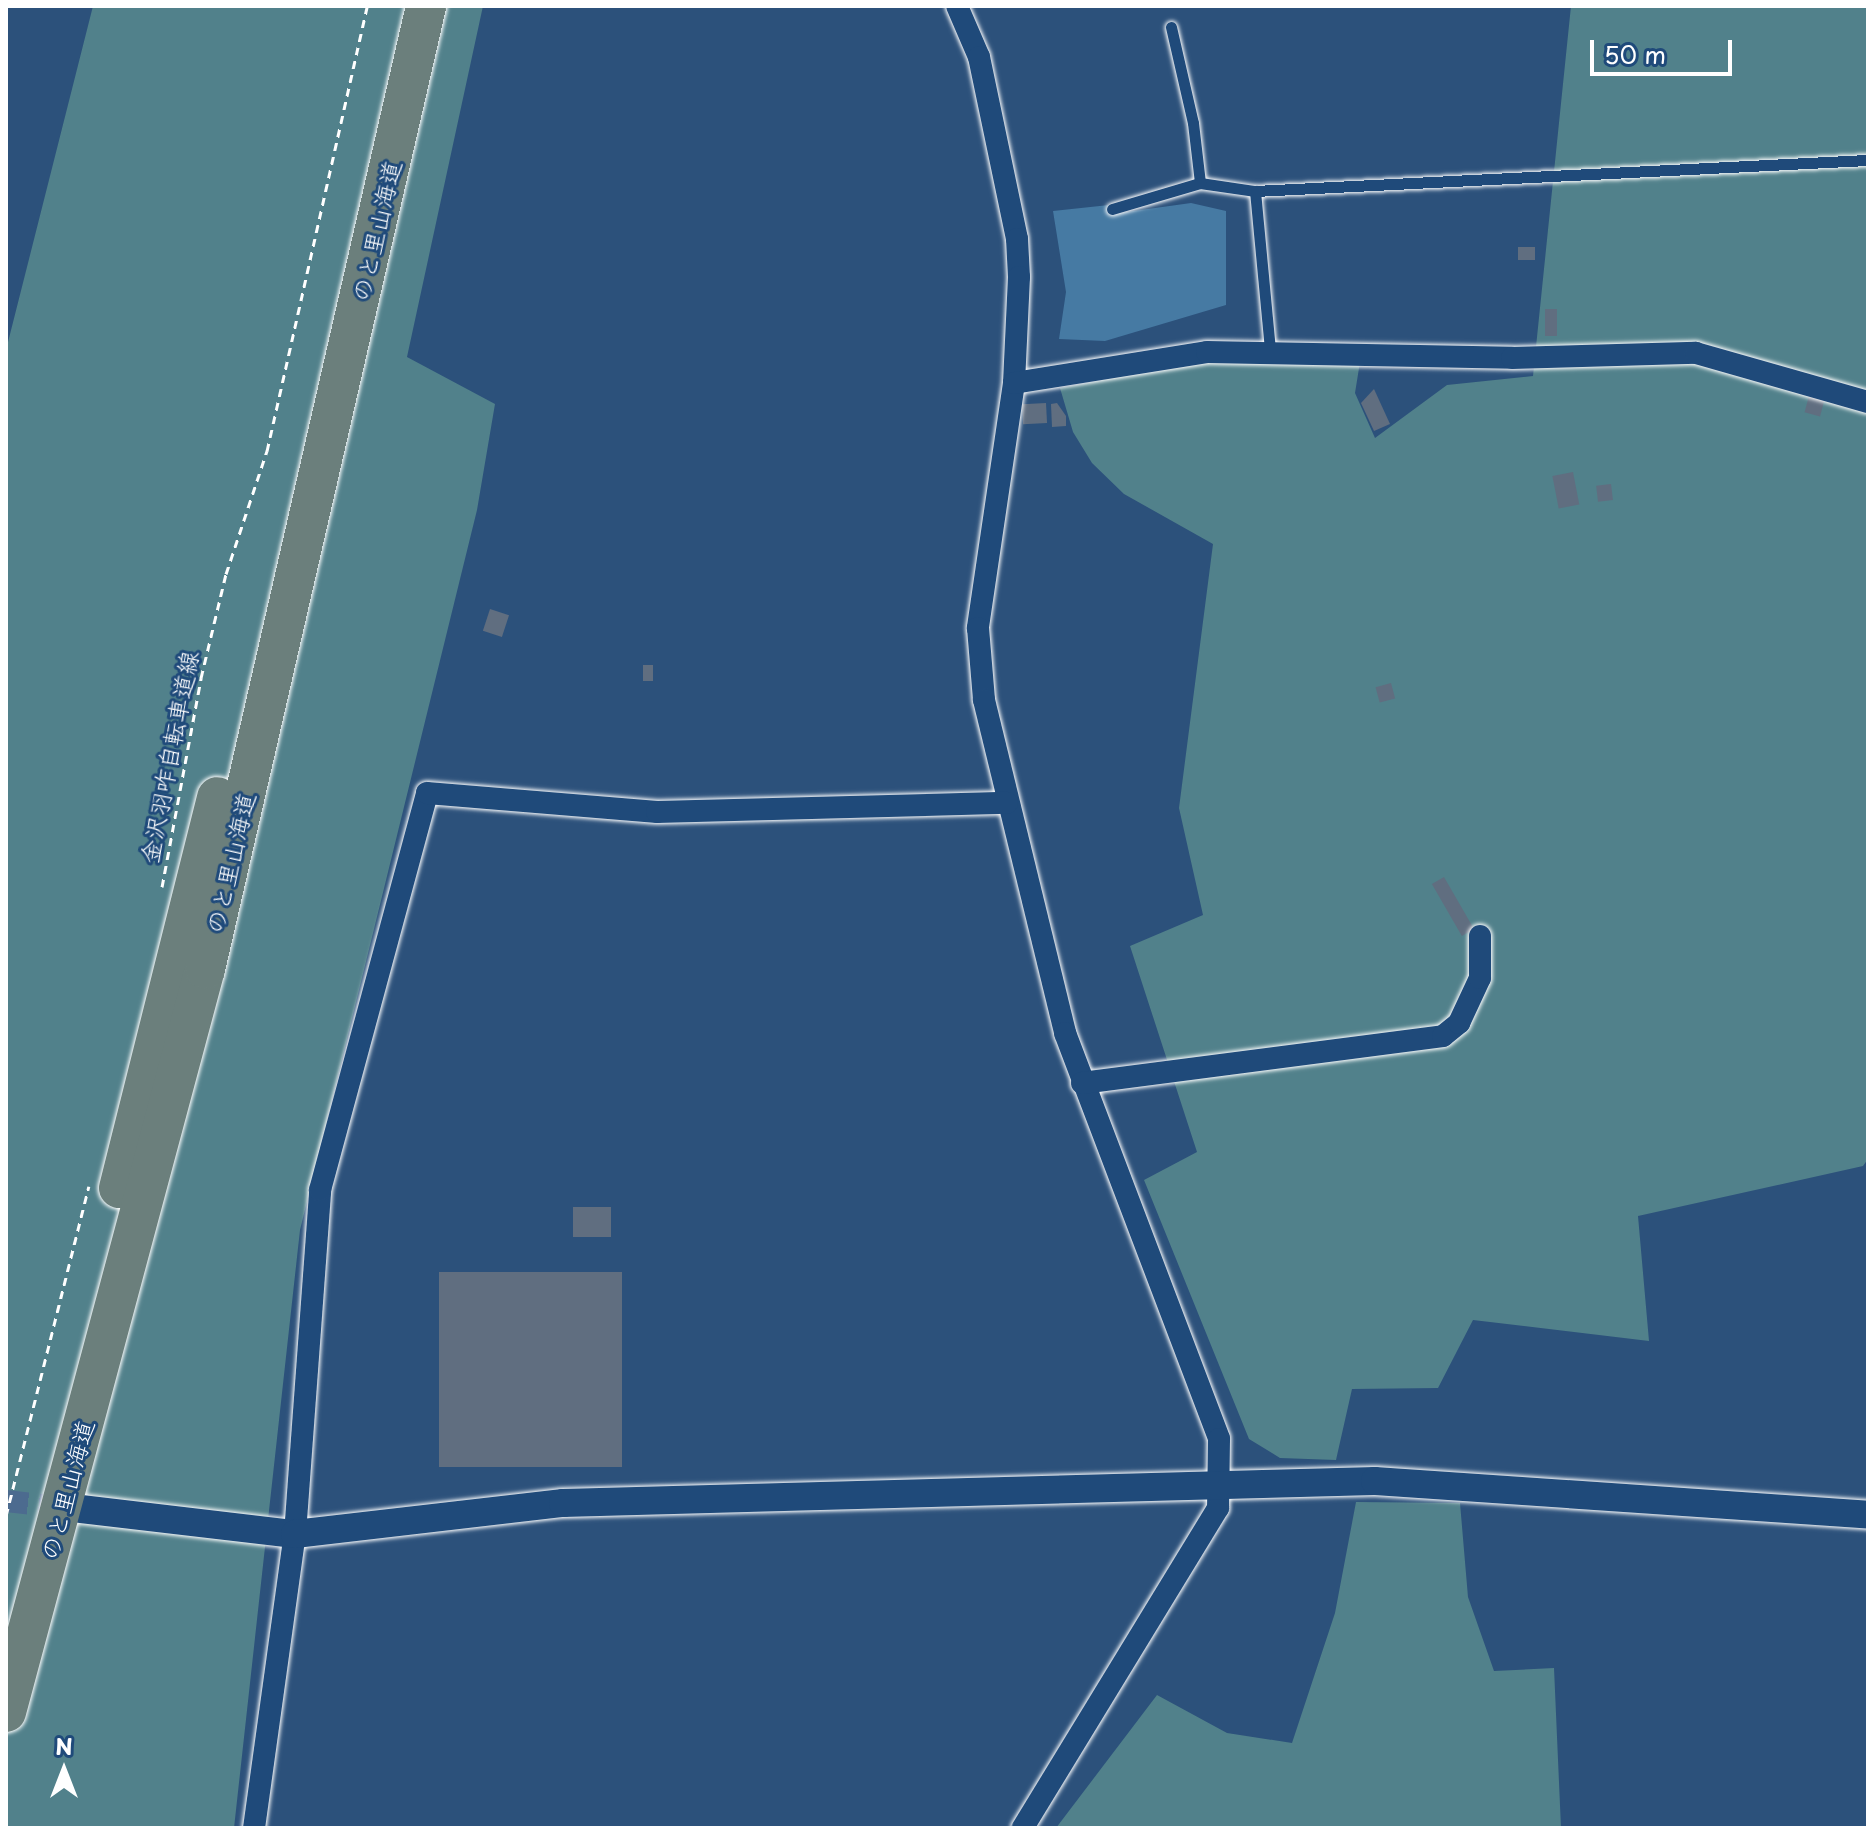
<!DOCTYPE html>
<meta charset="utf-8">
<style>
body{margin:0}
#map{position:relative;width:1874px;height:1834px;overflow:hidden;background:#2c517b;font-family:"Playpen Sans","Klee One",sans-serif}
div>[style]{position:absolute}
.green>*{inset:0;background:#51818b}
.water>*{inset:0;background:#467aa3}
.building>*{inset:0;background:#606e80;transform-origin:0 0}
.minor-tunnel>*{height:22px;margin-top:-11px;transform-origin:0;background:repeating-linear-gradient(90deg,#4c6b8f 0 22px,transparent 0 33px)}
.path>*{height:3px;margin-top:-1.5px;transform-origin:0;background:repeating-linear-gradient(90deg,#fff 0 8px,transparent 0 14px)}
.roads{filter:drop-shadow(0 0 2px #fff) drop-shadow(0 0 2px #fff)}
.service>*{height:11px;margin:-5.5px;padding:0 5.5px;transform-origin:5.5px;border-radius:5.5px;background:#1f4a7a}
.minor>*{height:22px;margin:-11px;padding:0 11px;transform-origin:11px;border-radius:11px;background:#1f4a7a}
.tertiary>*{height:28px;margin:-14px;padding:0 14px;transform-origin:14px;border-radius:14px;background:#1f4a7a}
.motorway>*{height:40px;margin:-20px;padding:0 20px;transform-origin:20px;border-radius:20px;background:#6b7f7c}
span{translate:-50% -50%;white-space:nowrap;text-align:center;line-height:1.15;-webkit-text-stroke:6px #1f4a7a;paint-order:stroke}
.street-label{font-size:24px;color:#fff}
.frame{position:absolute;inset:0;border:8px solid #fff;pointer-events:none}
.north{position:absolute;left:24px;top:1730px;width:80px;height:80px;-webkit-text-stroke:6px #1f4a7a;paint-order:stroke;rotate:0deg;font-size:22px;font-weight:700;line-height:32px;text-align:center;color:#fff}
.north::after{content:'';display:block;margin:auto;width:28px;height:36px;background:#fff;clip-path:polygon(50% 0,100% 100%,50% 72%,0 100%)}
.scale{position:absolute;left:1590px;top:40px;width:142px;height:36px;box-sizing:border-box;border:4px solid #fff;border-top:0;padding-left:10px;font-size:24px;line-height:28px;white-space:nowrap;color:#fff;-webkit-text-stroke:6px #1f4a7a;paint-order:stroke}
</style>
<div id="map">
<div class="green">
<i style="clip-path:polygon(93px 6px,483px 6px,407px 357px,495px 404px,477px 510px,300px 1230px,234px 1828px,6px 1828px,6px 350px)"></i>
<i style="clip-path:polygon(1571px 6px,1868px 6px,1868px 1159px,1863px 1166px,1638px 1216px,1649px 1341px,1473px 1320px,1438px 1388px,1352px 1389px,1336px 1460px,1280px 1458px,1249px 1439px,1144px 1180px,1197px 1152px,1130px 946px,1203px 915px,1179px 808px,1213px 544px,1124px 494px,1092px 463px,1073px 432px,1060px 388px,1209px 360px,1360px 362px,1355px 393px,1375px 438px,1447px 385px,1533px 376px)"></i>
<i style="clip-path:polygon(1356px 1502px,1460px 1503px,1468px 1597px,1494px 1671px,1554px 1668px,1561px 1828px,1056px 1828px,1157px 1695px,1227px 1733px,1292px 1743px,1335px 1613px)"></i>
</div>
<div class="water">
<i style="clip-path:polygon(1191px 203px,1226px 211px,1226px 305px,1105px 341px,1059px 339px,1066px 292px,1053px 211px,1109px 205px,1112px 214px)"></i>
</div>
<div class="building">
<i style="left:1535px;top:247px;width:13px;height:17px;rotate:90deg"></i>
<i style="left:1545px;top:309px;width:12px;height:27px"></i>
<i style="clip-path:polygon(1374px 389px,1390px 424px,1374px 431px,1361px 403px)"></i>
<i style="left:1810px;top:392px;width:16px;height:21px;rotate:15deg"></i>
<i style="left:1046px;top:403px;width:20px;height:24px;rotate:87deg"></i>
<i style="clip-path:polygon(1057px 403px,1066px 416px,1066px 426px,1052px 427px,1051px 404px)"></i>
<i style="left:1573px;top:472px;width:33px;height:21px;rotate:79deg"></i>
<i style="left:1611px;top:484px;width:16px;height:15px;rotate:83deg"></i>
<i style="left:490px;top:609px;width:20px;height:23px;rotate:18deg"></i>
<i style="left:643px;top:665px;width:10px;height:16px"></i>
<i style="left:1391px;top:683px;width:16px;height:16px;rotate:75deg"></i>
<i style="left:1444px;top:877px;width:60px;height:14px;rotate:60deg"></i>
<i style="left:573px;top:1207px;width:38px;height:30px"></i>
<i style="left:439px;top:1272px;width:183px;height:195px"></i>
</div>
<div class="minor-tunnel">
<i style="left:6px;top:1501px;width:62px;rotate:6.4deg"></i>
</div>
<div class="path">
<i style="left:162px;top:887px;width:213px;rotate:-79.4deg"></i>
<i style="left:201px;top:678px;width:107px;rotate:-76.5deg"></i>
<i style="left:226px;top:574px;width:130px;rotate:-71.6deg"></i>
<i style="left:267px;top:451px;width:456px;rotate:-77.3deg"></i>
<i style="left:6px;top:1516px;width:340px;rotate:-75.9deg"></i>
</div>
<div class="roads">
<div class="service">
<i style="left:1171px;top:27px;width:98px;rotate:77.1deg"></i>
<i style="left:1193px;top:123px;width:60px;rotate:83.3deg"></i>
<i style="left:1200px;top:183px;width:56px;rotate:8.3deg"></i>
<i style="left:1255px;top:191px;width:614px;rotate:-2.9deg"></i>
<i style="left:1255px;top:191px;width:159px;rotate:84.6deg"></i>
<i style="left:1112px;top:209px;width:92px;rotate:-16.5deg"></i>
</div>
<div class="minor">
<i style="left:957px;top:6px;width:56px;rotate:66.7deg"></i>
<i style="left:979px;top:57px;width:186px;rotate:78.2deg"></i>
<i style="left:1017px;top:239px;width:38px;rotate:87deg"></i>
<i style="left:1019px;top:277px;width:106px;rotate:92.7deg"></i>
<i style="left:1014px;top:383px;width:248px;rotate:98.4deg"></i>
<i style="left:978px;top:628px;width:72px;rotate:85.2deg"></i>
<i style="left:984px;top:700px;width:343px;rotate:76.3deg"></i>
<i style="left:1065px;top:1033px;width:434px;rotate:69.2deg"></i>
<i style="left:1219px;top:1439px;width:69px;rotate:90.8deg"></i>
<i style="left:1218px;top:1508px;width:375px;rotate:121.4deg"></i>
<i style="left:1014px;top:383px;width:195px;rotate:-9.1deg"></i>
<i style="left:1207px;top:352px;width:305px;rotate:1.1deg"></i>
<i style="left:1512px;top:358px;width:184px;rotate:-1.6deg"></i>
<i style="left:1696px;top:353px;width:179px;rotate:15.9deg"></i>
<i style="left:1082px;top:1083px;width:364px;rotate:-7.4deg"></i>
<i style="left:1443px;top:1036px;width:21px;rotate:-39deg"></i>
<i style="left:1459px;top:1023px;width:50px;rotate:-65deg"></i>
<i style="left:1480px;top:978px;width:42px;rotate:-90deg"></i>
<i style="left:254px;top:1828px;width:297px;rotate:-82.1deg"></i>
<i style="left:295px;top:1534px;width:345px;rotate:-85.8deg"></i>
<i style="left:320px;top:1190px;width:411px;rotate:-74.9deg"></i>
<i style="left:427px;top:793px;width:231px;rotate:4.7deg"></i>
<i style="left:657px;top:812px;width:350px;rotate:-1.5deg"></i>
</div>
<div class="tertiary">
<i style="left:81px;top:1509px;width:215px;rotate:6.7deg"></i>
<i style="left:295px;top:1534px;width:270px;rotate:-6.6deg"></i>
<i style="left:563px;top:1503px;width:812px;rotate:-1.55deg"></i>
<i style="left:1375px;top:1481px;width:494px;rotate:3.9deg"></i>
</div>
<div class="motorway">
<i style="left:119px;top:1188px;width:403px;rotate:-75.9deg"></i>
<i style="left:6px;top:1712px;width:769px;rotate:-75.01deg"></i>
<i style="left:205px;top:969px;width:988px;rotate:-77.07deg"></i>
</div>
</div>
<div class="street-label">
<span style="left:376px;top:231px;rotate:-77deg">のと里山海道</span>
<span style="left:169px;top:757px;rotate:-79deg">金沢羽咋自転車道線</span>
<span style="left:230px;top:863px;rotate:-77deg">のと里山海道</span>
<span style="left:67px;top:1490px;rotate:-75deg">のと里山海道</span>
</div>
<div class="frame"></div>
<div class="north">N</div>
<div class="scale">50 m</div>
</div>
